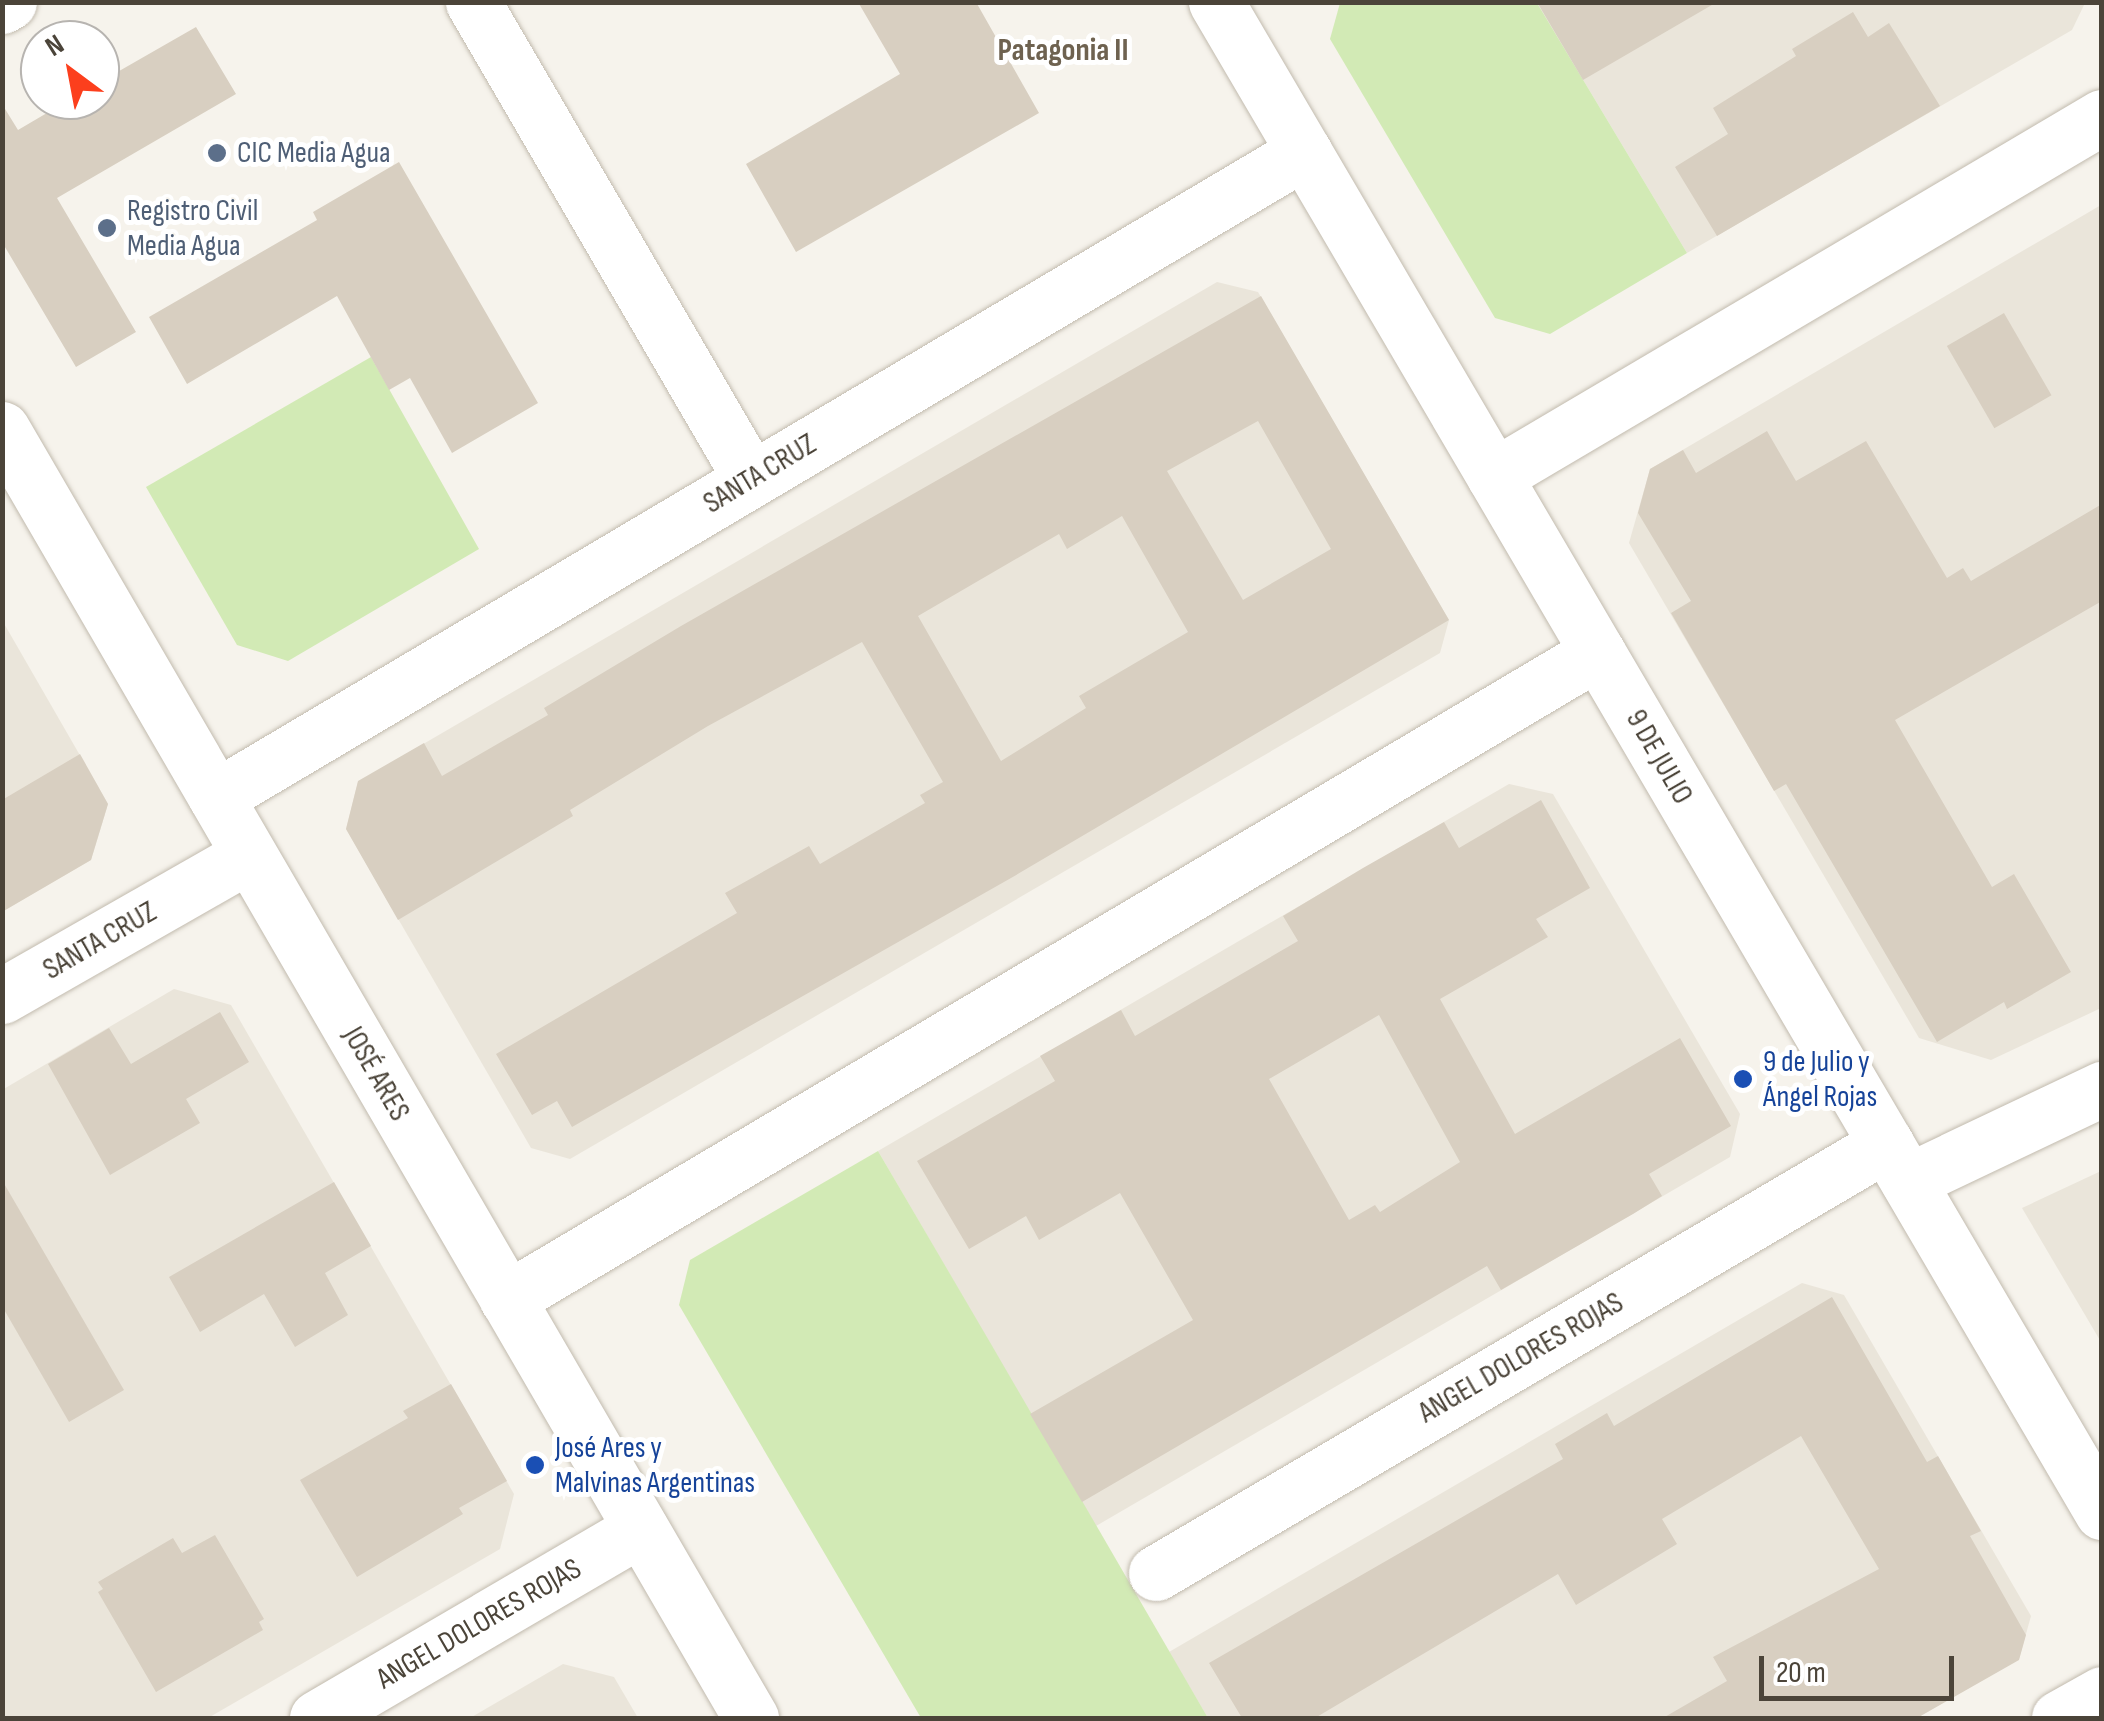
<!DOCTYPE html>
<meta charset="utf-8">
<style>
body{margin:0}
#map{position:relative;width:2104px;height:1721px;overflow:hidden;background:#f6f3ec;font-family:"Sofia Sans Condensed",sans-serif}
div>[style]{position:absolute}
.residential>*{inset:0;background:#eae5da}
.green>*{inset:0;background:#d2eab5}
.building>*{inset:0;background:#d8cfc1;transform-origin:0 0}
.roads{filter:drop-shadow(0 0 2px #c2bbae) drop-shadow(0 0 2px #c2bbae)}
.minor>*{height:55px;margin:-27.5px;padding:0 27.5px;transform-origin:27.5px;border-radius:27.5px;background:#fff}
.dots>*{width:28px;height:28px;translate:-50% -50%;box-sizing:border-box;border:5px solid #fff;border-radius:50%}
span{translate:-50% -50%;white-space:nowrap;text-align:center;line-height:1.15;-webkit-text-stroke:10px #fff;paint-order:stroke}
.service-label{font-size:30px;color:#4e5e75}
.left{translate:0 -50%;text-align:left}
.street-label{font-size:30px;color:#4b4439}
.transit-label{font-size:30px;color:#164399}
.neighbourhood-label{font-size:32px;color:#6e6250;font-weight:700}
.frame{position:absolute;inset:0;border:5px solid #4b4439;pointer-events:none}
.north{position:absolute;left:20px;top:20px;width:100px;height:100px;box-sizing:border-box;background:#fff;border:2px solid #b7b4b0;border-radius:50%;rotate:328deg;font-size:28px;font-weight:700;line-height:40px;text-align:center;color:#4b4439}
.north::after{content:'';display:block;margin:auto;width:35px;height:45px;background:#fc3f1d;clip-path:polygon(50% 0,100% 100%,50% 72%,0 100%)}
.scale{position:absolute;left:1759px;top:1656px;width:195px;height:45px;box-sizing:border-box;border:5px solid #4b4439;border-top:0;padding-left:12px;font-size:30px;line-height:35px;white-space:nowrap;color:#4b4439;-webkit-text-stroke:8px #fff;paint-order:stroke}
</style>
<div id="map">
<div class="residential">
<i style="clip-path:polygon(1537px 3px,2085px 3px,2072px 30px,1687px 253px)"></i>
<i style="clip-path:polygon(2101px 205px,2101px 1008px,1991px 1060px,1919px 1038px,1629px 543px,1650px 469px)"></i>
<i style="clip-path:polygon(1217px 282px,1258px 292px,1449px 620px,1440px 653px,570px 1159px,531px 1148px,346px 829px,358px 782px)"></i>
<i style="clip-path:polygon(2px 620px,108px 804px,91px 860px,3px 911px)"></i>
<i style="clip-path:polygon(1509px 784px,1553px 794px,1740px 1114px,1730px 1157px,1096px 1526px,878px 1151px)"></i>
<i style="clip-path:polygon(174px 989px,231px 1005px,514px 1494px,500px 1549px,208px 1718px,3px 1718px,2px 1090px)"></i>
<i style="clip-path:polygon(2101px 1171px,2101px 1342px,2022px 1208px)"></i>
<i style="clip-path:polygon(1802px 1283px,1844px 1295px,2031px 1616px,2019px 1659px,1917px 1718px,1208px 1718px,1169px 1652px)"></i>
<i style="clip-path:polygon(563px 1664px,614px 1677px,638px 1718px,470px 1718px)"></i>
</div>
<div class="green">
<i style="clip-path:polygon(1340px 3px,1537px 3px,1687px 253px,1550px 334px,1495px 318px,1330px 39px)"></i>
<i style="clip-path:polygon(371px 357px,479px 549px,288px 661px,237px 645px,146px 487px)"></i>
<i style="clip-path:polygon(878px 1151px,991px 1344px,1208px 1718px,921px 1718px,679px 1305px,690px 1260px)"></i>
</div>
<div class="building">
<i style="clip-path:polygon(858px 2px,976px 2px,1039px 113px,796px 252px,746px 164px,900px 74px)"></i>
<i style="clip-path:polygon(1537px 2px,1717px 2px,1583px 80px)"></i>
<i style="clip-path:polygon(1853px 12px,1868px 37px,1889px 23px,1940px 106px,1717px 236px,1675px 167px,1728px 134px,1713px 108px,1796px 56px,1792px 49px)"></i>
<i style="clip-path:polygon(196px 27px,236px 94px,57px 198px,136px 332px,76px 367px,2px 242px,2px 104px,18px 130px,69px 100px,100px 100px,100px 82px)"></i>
<i style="clip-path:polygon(399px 162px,538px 403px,452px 453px,410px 378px,389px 390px,337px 296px,187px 384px,149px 317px,317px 220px,313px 212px)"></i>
<i style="clip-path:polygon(evenodd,1261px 296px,1449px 620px,1011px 878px,572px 1127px,557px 1101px,532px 1115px,496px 1054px,737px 913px,725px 893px,809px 846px,820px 864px,925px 803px,920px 795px,943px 782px,862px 642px,708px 726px,570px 810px,573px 816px,398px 920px,346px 829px,358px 781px,424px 743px,442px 776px,548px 715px,544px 708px,681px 626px,1261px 296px,1258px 421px,1331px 549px,1243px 600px,1167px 471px,1258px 421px,1261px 296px,1122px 516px,1188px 632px,1079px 696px,1086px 708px,1001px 761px,918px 616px,1059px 534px,1067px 549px,1122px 516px)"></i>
<i style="left:2004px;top:313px;width:95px;height:66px;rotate:60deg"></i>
<i style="clip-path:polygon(1767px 431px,1796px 481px,1866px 441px,1947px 578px,1963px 568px,1971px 581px,2102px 504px,2102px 601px,1895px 720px,1992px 887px,2014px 874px,2071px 972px,2007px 1009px,2004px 1002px,1937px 1042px,1786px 784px,1774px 791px,1671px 613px,1691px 601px,1638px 513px,1650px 469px,1683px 450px,1696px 473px)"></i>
<i style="clip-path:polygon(80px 754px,108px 804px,91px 860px,2px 912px,2px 800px)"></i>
<i style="clip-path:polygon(evenodd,1541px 800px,1590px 888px,1536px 919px,1548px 937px,1440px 999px,1515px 1134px,1680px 1038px,1731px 1126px,1649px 1174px,1662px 1196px,1633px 1214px,1501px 1290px,1487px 1266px,1082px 1502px,1030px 1414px,1193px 1320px,1120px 1193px,1039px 1240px,1026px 1216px,969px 1249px,917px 1161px,1055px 1081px,1040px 1056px,1121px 1010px,1135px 1036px,1298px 941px,1283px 916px,1363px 868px,1444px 822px,1459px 848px,1541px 800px,1379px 1015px,1460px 1162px,1380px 1212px,1375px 1205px,1349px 1220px,1269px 1079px,1379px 1015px)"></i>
<i style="clip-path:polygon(220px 1012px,249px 1062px,186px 1099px,200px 1123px,110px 1175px,48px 1064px,109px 1028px,131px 1064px)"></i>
<i style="clip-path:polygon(2px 1180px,124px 1390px,69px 1422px,2px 1306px)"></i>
<i style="clip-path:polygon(334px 1182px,371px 1246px,325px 1273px,348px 1315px,295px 1347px,264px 1294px,200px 1332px,169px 1277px)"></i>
<i style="clip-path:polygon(1832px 1297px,1927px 1462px,1938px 1456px,1981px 1531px,1970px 1536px,2026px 1635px,2019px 1660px,1917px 1718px,1663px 1718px,1727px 1681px,1713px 1657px,1879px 1569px,1801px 1436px,1662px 1519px,1677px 1544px,1576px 1605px,1558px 1574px,1315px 1718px,1242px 1718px,1209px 1663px,1563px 1459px,1555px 1444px,1607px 1413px,1614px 1426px)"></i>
<i style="clip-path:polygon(451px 1384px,507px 1481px,459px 1508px,463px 1514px,357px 1577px,300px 1480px,408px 1418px,403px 1411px)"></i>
<i style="clip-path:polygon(215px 1535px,264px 1619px,259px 1622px,263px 1630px,156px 1692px,98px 1592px,103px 1589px,98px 1582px,173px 1538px,182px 1553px)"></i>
</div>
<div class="roads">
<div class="minor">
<i style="left:473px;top:2px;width:552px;rotate:59.77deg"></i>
<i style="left:1216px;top:2px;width:1751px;rotate:59.6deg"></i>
<i style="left:2px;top:6px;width:8px;rotate:-30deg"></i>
<i style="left:2px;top:429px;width:1491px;rotate:59.84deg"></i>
<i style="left:1494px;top:476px;width:706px;rotate:-30.56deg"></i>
<i style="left:216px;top:797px;width:1265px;rotate:-30.66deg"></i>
<i style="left:2px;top:996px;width:284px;rotate:-29.7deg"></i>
<i style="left:1908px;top:1181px;width:215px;rotate:-25.4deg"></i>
<i style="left:507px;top:1299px;width:1268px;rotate:-30.67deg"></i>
<i style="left:1156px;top:1573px;width:847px;rotate:-30.44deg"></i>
<i style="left:317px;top:1718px;width:375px;rotate:-30.3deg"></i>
<i style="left:2059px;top:1718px;width:49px;rotate:-29.2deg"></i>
</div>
</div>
<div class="dots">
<i style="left:217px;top:153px;background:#5c6f8a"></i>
<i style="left:107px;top:228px;background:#5c6f8a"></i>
<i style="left:1743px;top:1079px;background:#1a4fb4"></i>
<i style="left:535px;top:1465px;background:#1a4fb4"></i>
</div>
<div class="service-label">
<span class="left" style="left:237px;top:153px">CIC Media Agua</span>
<span class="left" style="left:127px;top:228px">Registro Civil<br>Media Agua</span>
</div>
<div class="street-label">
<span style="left:760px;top:474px;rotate:-31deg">SANTA CRUZ</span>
<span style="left:1659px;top:757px;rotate:60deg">9 DE JULIO</span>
<span style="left:100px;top:941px;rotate:-30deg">SANTA CRUZ</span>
<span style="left:376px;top:1074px;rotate:60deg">JOSÉ ARES</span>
<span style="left:1521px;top:1358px;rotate:-30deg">ANGEL DOLORES ROJAS</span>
<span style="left:479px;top:1624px;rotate:-30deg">ANGEL DOLORES ROJAS</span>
</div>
<div class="transit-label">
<span class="left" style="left:1763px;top:1079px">9 de Julio y<br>Ángel Rojas</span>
<span class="left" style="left:555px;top:1465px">José Ares y<br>Malvinas Argentinas</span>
</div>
<div class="neighbourhood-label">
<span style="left:1063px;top:51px">Patagonia II</span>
</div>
<div class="frame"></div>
<div class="north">N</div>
<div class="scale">20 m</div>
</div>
